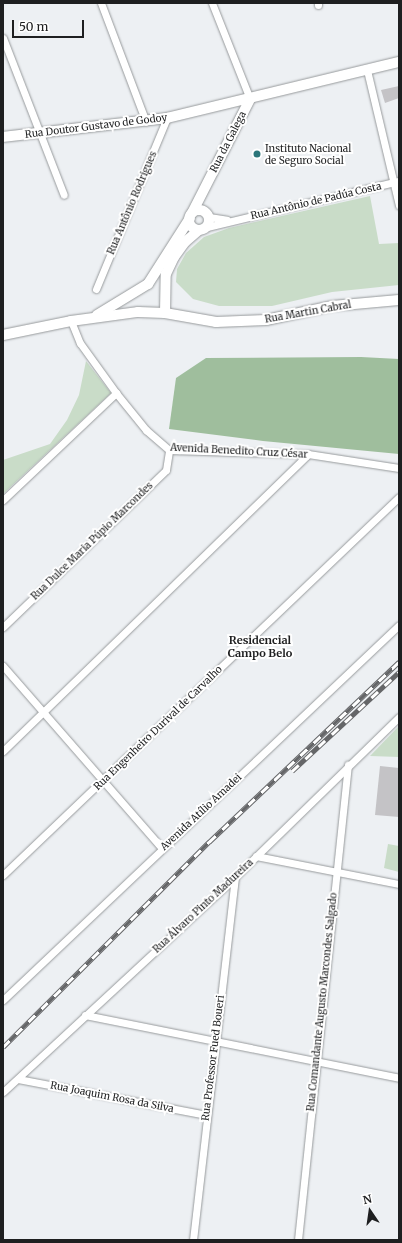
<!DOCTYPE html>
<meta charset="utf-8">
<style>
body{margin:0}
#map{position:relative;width:402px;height:1243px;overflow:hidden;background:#edf0f3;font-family:Merriweather,serif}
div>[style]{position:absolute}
.green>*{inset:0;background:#c9dcc8}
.forest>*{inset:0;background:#9fbe9d}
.building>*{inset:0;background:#c4c3c6}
.roads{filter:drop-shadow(0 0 1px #979a9c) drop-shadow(0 0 1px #979a9c)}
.street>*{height:7px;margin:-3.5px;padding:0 3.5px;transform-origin:3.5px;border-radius:3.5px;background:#fff}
.secondary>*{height:10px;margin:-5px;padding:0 5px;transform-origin:5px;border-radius:5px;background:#fff}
.secondary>.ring{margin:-5px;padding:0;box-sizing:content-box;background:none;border:10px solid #fff;border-radius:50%}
.rail>*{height:4.5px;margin-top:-2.25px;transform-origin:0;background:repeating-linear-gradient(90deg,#fff 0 9px,#656668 0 18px);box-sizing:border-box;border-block:1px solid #656668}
.dots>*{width:11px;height:11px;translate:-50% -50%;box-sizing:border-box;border:2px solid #fff;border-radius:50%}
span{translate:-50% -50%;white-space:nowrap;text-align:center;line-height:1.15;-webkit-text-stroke:4px #fff;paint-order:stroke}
.street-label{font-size:10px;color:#1e1f20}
.poi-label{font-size:10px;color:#1e1f20}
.left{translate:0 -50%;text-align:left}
.neighbourhood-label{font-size:11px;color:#1e1f20;font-weight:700}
.frame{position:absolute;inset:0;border:4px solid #1e1f20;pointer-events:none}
.north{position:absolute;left:350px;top:1191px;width:40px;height:40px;-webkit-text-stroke:3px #fff;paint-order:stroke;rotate:347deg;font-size:11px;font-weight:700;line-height:16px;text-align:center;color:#1e1f20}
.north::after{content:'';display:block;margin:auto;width:14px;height:18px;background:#1e1f20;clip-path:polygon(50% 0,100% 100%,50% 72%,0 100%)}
.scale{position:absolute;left:12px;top:20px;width:72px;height:18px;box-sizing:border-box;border:2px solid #1e1f20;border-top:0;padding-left:5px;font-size:12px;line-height:14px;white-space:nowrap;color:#1e1f20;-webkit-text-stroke:3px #fff;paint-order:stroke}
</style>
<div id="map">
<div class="green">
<i style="clip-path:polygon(370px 196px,379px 244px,399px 243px,399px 285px,332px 292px,272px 306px,219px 306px,193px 299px,176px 282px,177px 269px,186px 253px,204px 237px,229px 228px)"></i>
<i style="clip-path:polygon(86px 361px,111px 393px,3px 494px,3px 460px,50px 444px,67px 420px,79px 395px)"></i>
<i style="clip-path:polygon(399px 726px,399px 757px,370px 756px)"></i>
<i style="clip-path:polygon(388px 844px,399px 846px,399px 872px,384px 868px)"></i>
</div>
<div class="forest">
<i style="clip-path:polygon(361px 357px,399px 359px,399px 454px,263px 441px,169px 429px,176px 378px,206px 358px)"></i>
</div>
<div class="building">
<i style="clip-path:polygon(399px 86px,399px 98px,385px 103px,381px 90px)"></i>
<i style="clip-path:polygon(380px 766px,399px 768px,399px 817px,375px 815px)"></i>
</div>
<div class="roads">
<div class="street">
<i style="left:101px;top:3px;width:127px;rotate:69.3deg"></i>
<i style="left:212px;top:3px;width:103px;rotate:68.4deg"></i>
<i style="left:318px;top:3px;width:2px;rotate:90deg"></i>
<i style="left:3px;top:38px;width:168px;rotate:68.8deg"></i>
<i style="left:367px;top:70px;width:139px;rotate:76.7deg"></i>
<i style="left:209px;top:217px;width:18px;rotate:9deg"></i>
<i style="left:207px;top:227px;width:197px;rotate:-13.5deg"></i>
<i style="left:96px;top:289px;width:185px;rotate:-67.5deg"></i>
<i style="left:71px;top:321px;width:24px;rotate:68deg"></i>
<i style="left:80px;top:343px;width:62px;rotate:54.2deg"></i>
<i style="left:116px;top:393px;width:48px;rotate:51deg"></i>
<i style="left:146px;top:430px;width:30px;rotate:41deg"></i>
<i style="left:169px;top:450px;width:139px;rotate:1.6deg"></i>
<i style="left:308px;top:454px;width:92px;rotate:8.7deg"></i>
<i style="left:3px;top:500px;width:156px;rotate:-43.4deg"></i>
<i style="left:3px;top:627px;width:226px;rotate:-43.9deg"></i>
<i style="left:166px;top:470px;width:20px;rotate:-81deg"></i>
<i style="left:3px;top:666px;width:242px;rotate:48.9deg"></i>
<i style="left:3px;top:751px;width:426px;rotate:-44.2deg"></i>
<i style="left:256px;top:856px;width:146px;rotate:11.1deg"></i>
<i style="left:3px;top:875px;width:547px;rotate:-43.67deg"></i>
<i style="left:3px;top:1000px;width:545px;rotate:-43.44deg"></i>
<i style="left:85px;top:1015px;width:320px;rotate:11.3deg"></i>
<i style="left:18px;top:1079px;width:192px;rotate:10.8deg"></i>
<i style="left:3px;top:1092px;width:316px;rotate:-42.8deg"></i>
<i style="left:235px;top:877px;width:229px;rotate:-44.3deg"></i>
<i style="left:193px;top:1240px;width:365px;rotate:-83.4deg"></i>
<i style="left:298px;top:1240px;width:478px;rotate:-84deg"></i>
</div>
<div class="secondary">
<i style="left:3px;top:137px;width:165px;rotate:-6.6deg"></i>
<i style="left:167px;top:118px;width:239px;rotate:-13.6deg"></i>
<i class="ring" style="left:189px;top:210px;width:10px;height:10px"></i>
<i style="left:192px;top:213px;width:128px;rotate:-63deg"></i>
<i style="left:165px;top:313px;width:39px;rotate:-89deg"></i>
<i style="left:166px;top:274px;width:19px;rotate:-65deg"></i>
<i style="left:174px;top:257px;width:19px;rotate:-54deg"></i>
<i style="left:185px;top:242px;width:18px;rotate:-41deg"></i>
<i style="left:97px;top:315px;width:60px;rotate:-31.3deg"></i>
<i style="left:148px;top:284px;width:78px;rotate:-57.5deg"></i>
<i style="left:3px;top:335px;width:69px;rotate:-11.6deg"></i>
<i style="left:71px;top:321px;width:68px;rotate:-7.7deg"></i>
<i style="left:138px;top:312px;width:27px;rotate:2deg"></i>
<i style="left:165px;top:313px;width:52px;rotate:10deg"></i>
<i style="left:216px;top:322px;width:50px;rotate:-2.3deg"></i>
<i style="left:266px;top:320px;width:67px;rotate:-12deg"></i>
<i style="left:332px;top:306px;width:67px;rotate:-5.1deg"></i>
</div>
</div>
<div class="rail">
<i style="left:292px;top:771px;width:146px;rotate:-42.8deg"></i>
<i style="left:3px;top:1047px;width:291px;rotate:-44.9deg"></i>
<i style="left:209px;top:842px;width:262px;rotate:-43.5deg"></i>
</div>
<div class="dots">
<i style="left:257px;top:154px;background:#2d777b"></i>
</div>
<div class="street-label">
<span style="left:96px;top:126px;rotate:-7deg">Rua Doutor Gustavo de Godoy</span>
<span style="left:228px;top:142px;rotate:-63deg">Rua da Galega</span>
<span style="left:316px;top:201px;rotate:-13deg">Rua Antônio de Padúa Costa</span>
<span style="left:132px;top:203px;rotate:-67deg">Rua Antônio Rodrigues</span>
<span style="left:308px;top:312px;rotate:-10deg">Rua Martin Cabral</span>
<span style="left:239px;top:451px;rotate:3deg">Avenida Benedito Cruz César</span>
<span style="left:92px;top:541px;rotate:-44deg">Rua Dulce Maria Púpio Marcondes</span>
<span style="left:158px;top:728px;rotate:-44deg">Rua Engenheiro Durival de Carvalho</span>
<span style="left:201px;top:812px;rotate:-43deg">Avenida Atílio Amadei</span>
<span style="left:203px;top:906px;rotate:-43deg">Rua Álvaro Pinto Madureira</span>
<span style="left:322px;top:1002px;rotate:-84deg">Rua Comandante Augusto Marcondes Salgado</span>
<span style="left:213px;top:1058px;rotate:-83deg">Rua Professor Fued Boueri</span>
<span style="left:112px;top:1097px;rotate:11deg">Rua Joaquim Rosa da Silva</span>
</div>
<div class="poi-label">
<span class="left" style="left:265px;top:154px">Instituto Nacional<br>de Seguro Social</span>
</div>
<div class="neighbourhood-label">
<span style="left:260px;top:647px">Residencial<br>Campo Belo</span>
</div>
<div class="frame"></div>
<div class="north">N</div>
<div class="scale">50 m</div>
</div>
